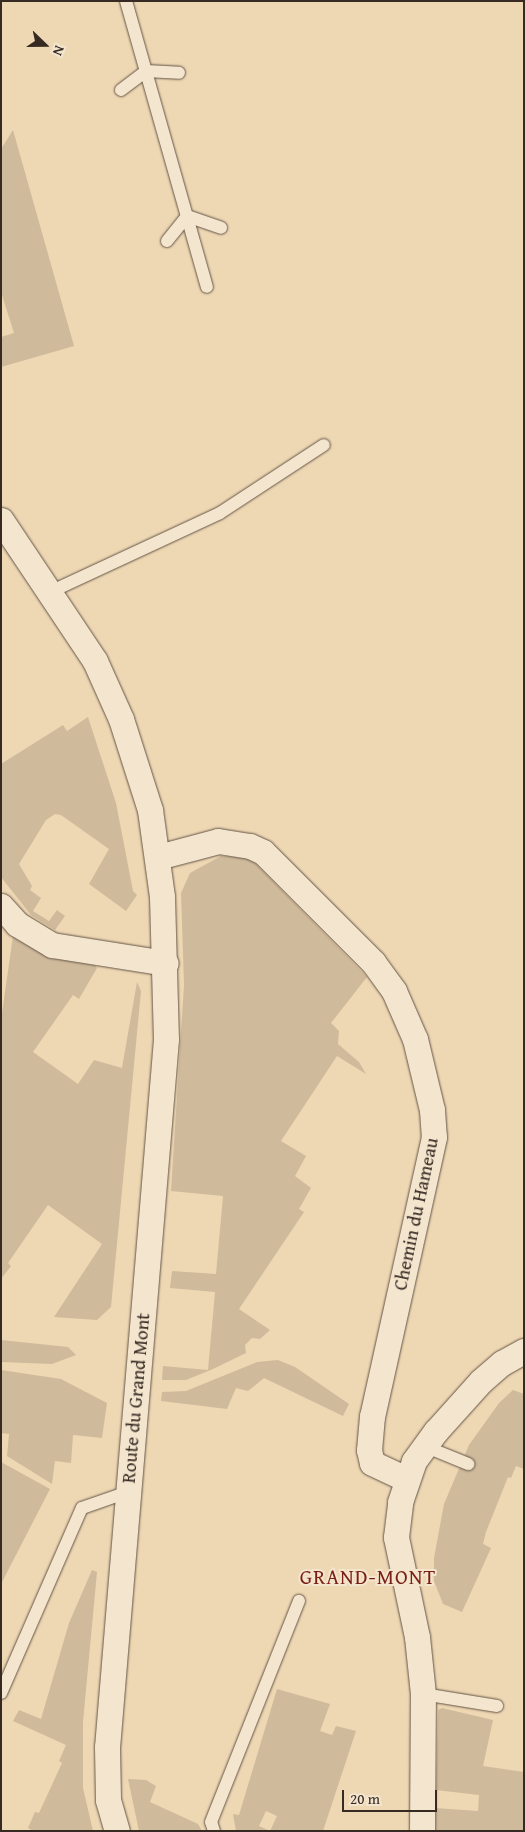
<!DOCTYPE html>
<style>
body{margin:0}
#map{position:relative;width:525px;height:1832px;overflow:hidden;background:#eed7b3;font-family:"Gentium Book Plus",serif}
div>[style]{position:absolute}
.green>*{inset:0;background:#cfba9b}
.roads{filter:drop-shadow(0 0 1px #645547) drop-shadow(0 0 1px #645547)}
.service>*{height:12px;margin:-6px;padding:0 6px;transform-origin:6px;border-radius:6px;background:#f4e5ce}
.minor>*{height:25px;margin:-12.5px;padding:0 12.5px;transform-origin:12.5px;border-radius:12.5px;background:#f4e5ce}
span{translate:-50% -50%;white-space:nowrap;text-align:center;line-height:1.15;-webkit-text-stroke:4px #f4e5ce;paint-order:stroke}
.street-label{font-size:19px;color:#362a23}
.quarter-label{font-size:21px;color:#7a1f14;letter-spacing:1px}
.frame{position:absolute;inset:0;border:2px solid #362a23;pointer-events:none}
.north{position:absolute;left:20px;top:20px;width:50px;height:50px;-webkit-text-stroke:4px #f4e5ce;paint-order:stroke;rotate:112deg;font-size:14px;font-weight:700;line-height:20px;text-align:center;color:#362a23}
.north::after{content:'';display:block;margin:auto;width:18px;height:22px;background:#362a23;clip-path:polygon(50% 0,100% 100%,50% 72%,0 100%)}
.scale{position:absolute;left:342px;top:1790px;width:95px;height:22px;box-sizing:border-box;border:2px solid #362a23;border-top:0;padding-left:6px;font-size:15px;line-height:18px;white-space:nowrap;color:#362a23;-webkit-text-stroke:4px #f4e5ce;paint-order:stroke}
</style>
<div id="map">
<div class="green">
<i style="clip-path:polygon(13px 130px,74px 346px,1px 367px,1px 337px,14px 333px,1px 292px,1px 149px)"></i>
<i style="clip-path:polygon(88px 717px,116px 803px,133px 891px,137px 895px,126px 911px,89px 884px,109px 849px,61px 815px,55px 814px,46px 820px,19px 864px,32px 886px,30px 890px,41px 898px,33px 911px,49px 921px,57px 910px,65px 916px,55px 930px,31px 915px,1px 877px,1px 764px,63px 725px,67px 731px)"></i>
<i style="clip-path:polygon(221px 856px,249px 857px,367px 977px,331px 1023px,339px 1031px,338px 1044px,359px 1062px,366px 1074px,337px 1056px,281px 1141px,306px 1156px,295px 1176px,311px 1188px,299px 1209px,304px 1212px,239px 1309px,270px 1330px,260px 1339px,252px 1338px,245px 1345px,246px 1353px,213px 1369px,186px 1380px,162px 1380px,163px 1366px,208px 1370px,215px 1292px,170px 1288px,172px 1271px,216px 1274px,223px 1196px,171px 1191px,184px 985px,181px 893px,190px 873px)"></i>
<i style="clip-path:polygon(13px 936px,41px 951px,95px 965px,97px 968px,79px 999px,73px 995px,33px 1052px,78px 1084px,94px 1060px,122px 1068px,137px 982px,141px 991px,111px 1307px,97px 1320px,54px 1317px,102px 1244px,48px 1205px,8px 1263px,11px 1266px,1px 1279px,1px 1020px)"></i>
<i style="clip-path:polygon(1px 1340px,68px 1347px,76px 1355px,52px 1364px,1px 1362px)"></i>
<i style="clip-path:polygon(278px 1360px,295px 1367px,349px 1404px,343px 1416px,264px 1378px,248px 1391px,236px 1388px,227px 1409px,161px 1401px,162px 1392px,186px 1391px,257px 1362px)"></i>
<i style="clip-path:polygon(1px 1370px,61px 1379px,107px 1403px,102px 1438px,73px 1435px,71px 1463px,55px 1461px,52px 1484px,7px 1456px,9px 1434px,1px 1433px)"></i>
<i style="clip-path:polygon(513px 1390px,524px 1394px,524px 1469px,516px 1466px,511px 1478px,508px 1477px,486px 1532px,483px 1544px,491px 1548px,462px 1612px,443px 1604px,434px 1581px,434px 1558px,444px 1504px,469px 1445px,499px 1403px)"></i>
<i style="clip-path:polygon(1px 1462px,50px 1489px,1px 1584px)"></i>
<i style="clip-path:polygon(92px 1570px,97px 1572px,83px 1722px,83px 1788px,93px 1831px,33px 1831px,28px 1828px,35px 1812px,39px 1813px,62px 1763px,59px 1761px,66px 1745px,13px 1721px,19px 1710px,41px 1719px,69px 1623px)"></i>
<i style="clip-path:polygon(evenodd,277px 1689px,330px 1704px,320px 1731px,332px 1735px,336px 1726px,356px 1731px,323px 1831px,236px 1831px,233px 1814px,239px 1815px,277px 1689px,266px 1811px,277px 1816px,270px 1831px,259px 1826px,266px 1811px)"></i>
<i style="clip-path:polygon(442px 1708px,493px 1720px,483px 1766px,524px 1772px,524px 1831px,436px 1831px,435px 1808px,478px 1811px,479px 1795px,436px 1790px,438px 1710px)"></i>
<i style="clip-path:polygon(128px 1779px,146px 1780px,156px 1786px,150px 1802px,198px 1824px,202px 1831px,139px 1831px)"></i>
</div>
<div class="roads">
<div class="service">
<i style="left:126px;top:1px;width:297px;rotate:74.2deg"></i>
<i style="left:121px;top:90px;width:31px;rotate:-37deg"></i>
<i style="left:146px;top:71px;width:33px;rotate:3deg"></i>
<i style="left:167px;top:241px;width:32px;rotate:-51deg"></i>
<i style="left:187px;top:216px;width:36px;rotate:19deg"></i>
<i style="left:50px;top:592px;width:187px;rotate:-24.9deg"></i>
<i style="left:220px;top:513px;width:124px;rotate:-33.2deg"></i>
<i style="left:424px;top:1446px;width:48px;rotate:22.2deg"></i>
<i style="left:1px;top:1693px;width:202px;rotate:-66.4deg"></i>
<i style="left:82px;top:1508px;width:49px;rotate:-19.2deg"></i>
<i style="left:423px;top:1694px;width:75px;rotate:9.2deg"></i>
<i style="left:214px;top:1831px;width:9px;rotate:-108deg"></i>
<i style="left:211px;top:1822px;width:238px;rotate:-68.3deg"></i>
</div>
<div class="minor">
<i style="left:1px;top:520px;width:169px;rotate:56.3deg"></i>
<i style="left:95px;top:661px;width:64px;rotate:65.9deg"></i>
<i style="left:121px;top:719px;width:96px;rotate:72.3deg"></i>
<i style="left:150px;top:810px;width:88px;rotate:82.1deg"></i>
<i style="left:162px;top:897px;width:142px;rotate:88.4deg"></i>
<i style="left:166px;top:1039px;width:710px;rotate:94.76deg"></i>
<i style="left:107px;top:1747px;width:53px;rotate:88.9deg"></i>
<i style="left:108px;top:1800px;width:32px;rotate:74deg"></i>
<i style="left:158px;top:857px;width:62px;rotate:-14.9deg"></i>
<i style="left:218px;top:841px;width:32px;rotate:9deg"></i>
<i style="left:250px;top:846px;width:14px;rotate:25deg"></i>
<i style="left:263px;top:852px;width:156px;rotate:45deg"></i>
<i style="left:373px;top:962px;width:36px;rotate:54deg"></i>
<i style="left:394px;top:991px;width:52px;rotate:66.4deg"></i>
<i style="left:415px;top:1039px;width:73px;rotate:76.5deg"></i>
<i style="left:432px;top:1110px;width:27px;rotate:86deg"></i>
<i style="left:434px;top:1137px;width:286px;rotate:102.5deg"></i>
<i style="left:372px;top:1416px;width:34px;rotate:95deg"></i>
<i style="left:369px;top:1450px;width:13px;rotate:77deg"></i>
<i style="left:372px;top:1463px;width:38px;rotate:25deg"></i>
<i style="left:1px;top:906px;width:24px;rotate:48deg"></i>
<i style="left:17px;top:924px;width:41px;rotate:31deg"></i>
<i style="left:52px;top:945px;width:115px;rotate:9deg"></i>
<i style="left:422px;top:1831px;width:137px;rotate:-89.6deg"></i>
<i style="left:423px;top:1694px;width:57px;rotate:-96deg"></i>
<i style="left:417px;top:1637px;width:102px;rotate:-101.9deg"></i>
<i style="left:396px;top:1537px;width:35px;rotate:-83deg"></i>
<i style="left:400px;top:1502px;width:43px;rotate:-71.1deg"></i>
<i style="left:414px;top:1461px;width:37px;rotate:-54deg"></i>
<i style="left:436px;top:1431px;width:67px;rotate:-48deg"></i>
<i style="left:481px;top:1381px;width:28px;rotate:-41deg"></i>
<i style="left:502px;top:1363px;width:25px;rotate:-29deg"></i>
</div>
</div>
<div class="street-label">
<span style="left:416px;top:1214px;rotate:-78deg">Chemin du Hameau</span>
<span style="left:136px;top:1398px;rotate:-85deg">Route du Grand Mont</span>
</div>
<div class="quarter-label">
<span style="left:368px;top:1577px">GRAND-MONT</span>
</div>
<div class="frame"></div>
<div class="north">N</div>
<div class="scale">20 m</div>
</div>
